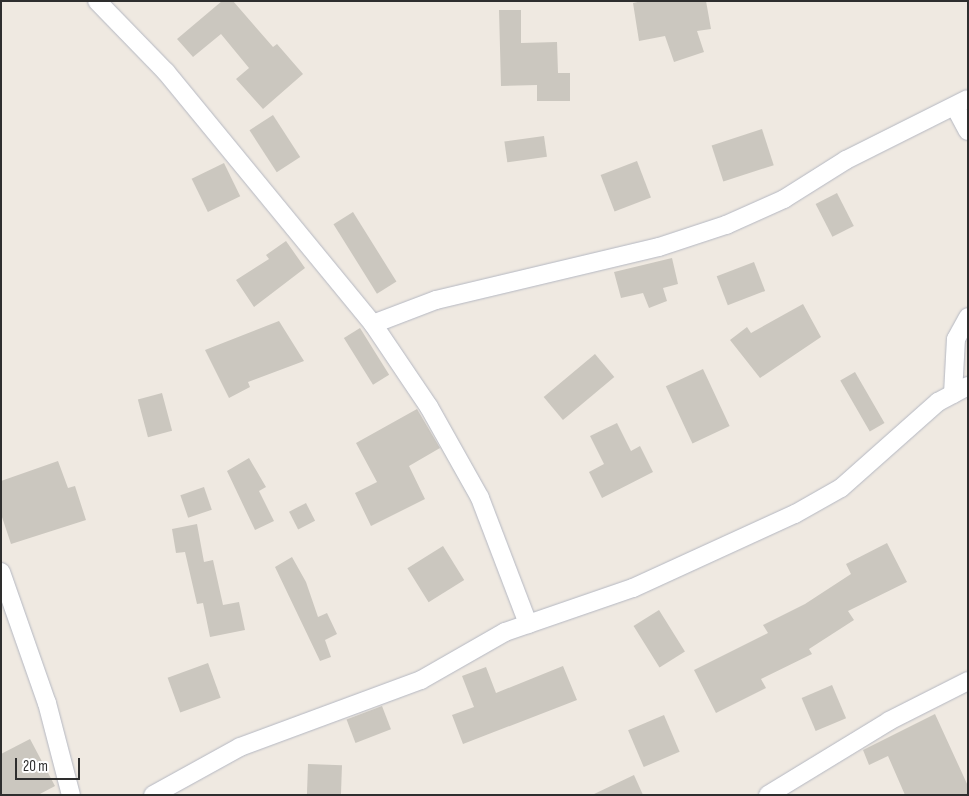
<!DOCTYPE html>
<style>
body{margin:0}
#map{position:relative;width:969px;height:796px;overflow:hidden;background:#efe9e1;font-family:"Sofia Sans Condensed",sans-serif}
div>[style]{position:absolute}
.building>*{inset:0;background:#cbc7bf;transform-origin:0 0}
.roads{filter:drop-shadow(0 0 1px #b4b7c1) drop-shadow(0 0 1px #b4b7c1)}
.minor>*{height:18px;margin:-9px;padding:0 9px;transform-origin:9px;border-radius:9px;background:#fff}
span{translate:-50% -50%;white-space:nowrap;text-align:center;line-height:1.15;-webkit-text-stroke:5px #fff;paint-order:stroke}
.frame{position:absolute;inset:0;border:2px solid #2e2e2e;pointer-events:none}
.scale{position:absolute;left:15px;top:758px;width:65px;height:22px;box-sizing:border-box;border:2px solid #2e2e2e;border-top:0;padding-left:6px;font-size:15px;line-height:18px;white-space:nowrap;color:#2e2e2e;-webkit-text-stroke:4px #fff;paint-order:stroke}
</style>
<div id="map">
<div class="building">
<i style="clip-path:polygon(222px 1px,233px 1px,273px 47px,277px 44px,303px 74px,263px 109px,236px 79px,249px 68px,221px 34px,193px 57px,177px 39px)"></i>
<i style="clip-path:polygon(642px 1px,706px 1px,711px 29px,697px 31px,704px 52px,674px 62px,665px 36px,639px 41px,633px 3px)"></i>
<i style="clip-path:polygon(499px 10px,521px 10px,521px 43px,557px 42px,558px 73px,570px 73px,570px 101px,537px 101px,537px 85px,501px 86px)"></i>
<i style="left:273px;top:115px;width:50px;height:28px;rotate:57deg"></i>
<i style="left:762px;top:129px;width:38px;height:53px;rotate:72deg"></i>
<i style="left:544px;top:136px;width:21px;height:40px;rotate:82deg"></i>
<i style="left:637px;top:161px;width:39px;height:39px;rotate:69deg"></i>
<i style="left:224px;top:163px;width:37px;height:36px;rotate:64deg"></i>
<i style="left:837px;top:193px;width:37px;height:24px;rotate:63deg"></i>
<i style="left:353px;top:212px;width:82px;height:23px;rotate:58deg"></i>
<i style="clip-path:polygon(286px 241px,305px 268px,254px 307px,236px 280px,269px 259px,266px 255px)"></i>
<i style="clip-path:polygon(672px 258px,678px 284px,663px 288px,667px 301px,649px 308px,643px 293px,621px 298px,614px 272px)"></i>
<i style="left:754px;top:262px;width:31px;height:40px;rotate:69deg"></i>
<i style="clip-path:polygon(803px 304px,821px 337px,760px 378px,730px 340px,747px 327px,751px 333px)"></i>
<i style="clip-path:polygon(279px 321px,304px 361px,248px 382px,250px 387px,229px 398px,205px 350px)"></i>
<i style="left:360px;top:328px;width:55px;height:19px;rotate:58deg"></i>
<i style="left:595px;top:354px;width:30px;height:67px;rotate:50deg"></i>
<i style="left:703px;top:369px;width:63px;height:41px;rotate:65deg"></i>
<i style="left:855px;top:372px;width:59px;height:17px;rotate:60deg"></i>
<i style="left:162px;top:393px;width:39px;height:25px;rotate:75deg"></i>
<i style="clip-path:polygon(417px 409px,440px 448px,409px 466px,425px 499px,371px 526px,355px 493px,377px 482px,356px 443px)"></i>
<i style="clip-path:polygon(617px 423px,631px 451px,640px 446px,653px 472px,602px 498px,589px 472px,604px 464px,590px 436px)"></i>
<i style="clip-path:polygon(249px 458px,266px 487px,259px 491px,274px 521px,255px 530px,227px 471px)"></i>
<i style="clip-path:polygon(58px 461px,68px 488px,75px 486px,86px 520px,11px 544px,1px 514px,1px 481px)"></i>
<i style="left:204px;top:487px;width:24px;height:25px;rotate:71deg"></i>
<i style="left:306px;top:503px;width:20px;height:19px;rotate:63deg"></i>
<i style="clip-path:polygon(197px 524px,204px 562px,213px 560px,223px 605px,239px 602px,245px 630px,210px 637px,203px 603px,197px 604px,185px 552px,176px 553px,172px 529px)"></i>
<i style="clip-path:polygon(887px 543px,907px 582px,848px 611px,854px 620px,809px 649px,812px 654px,761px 679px,766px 688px,716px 713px,694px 670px,768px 633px,763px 625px,805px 604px,851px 574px,846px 564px)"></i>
<i style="left:443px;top:546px;width:40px;height:42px;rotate:58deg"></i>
<i style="clip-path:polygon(292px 557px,306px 582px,318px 617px,327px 613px,337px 634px,325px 640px,331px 657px,320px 661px,275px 567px)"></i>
<i style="left:659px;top:610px;width:49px;height:30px;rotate:58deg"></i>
<i style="left:208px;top:663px;width:37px;height:43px;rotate:70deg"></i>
<i style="clip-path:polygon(563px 666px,577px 700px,463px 744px,452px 715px,474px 707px,462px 676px,486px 667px,496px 693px)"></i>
<i style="left:832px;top:685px;width:36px;height:33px;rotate:67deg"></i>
<i style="left:382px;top:706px;width:25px;height:38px;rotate:69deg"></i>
<i style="clip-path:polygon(935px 714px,968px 786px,968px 795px,905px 795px,888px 756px,869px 765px,863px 750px)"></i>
<i style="left:664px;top:715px;width:40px;height:39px;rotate:67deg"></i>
<i style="clip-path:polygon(30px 739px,55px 786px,38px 795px,1px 795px,1px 754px)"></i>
<i style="left:308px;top:764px;width:34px;height:31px;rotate:2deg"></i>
<i style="clip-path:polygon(634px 775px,643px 795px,592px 795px)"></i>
</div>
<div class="roads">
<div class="minor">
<i style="left:97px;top:1px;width:99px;rotate:45.8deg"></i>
<i style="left:166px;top:72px;width:326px;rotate:50.6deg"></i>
<i style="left:373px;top:324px;width:100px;rotate:56deg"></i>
<i style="left:429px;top:407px;width:104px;rotate:60.7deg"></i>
<i style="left:480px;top:498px;width:135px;rotate:69.1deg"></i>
<i style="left:955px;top:107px;width:27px;rotate:62deg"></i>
<i style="left:373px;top:324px;width:67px;rotate:-20.9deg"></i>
<i style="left:436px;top:300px;width:229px;rotate:-13.4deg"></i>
<i style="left:659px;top:247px;width:71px;rotate:-18.2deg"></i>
<i style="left:726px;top:225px;width:64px;rotate:-24.1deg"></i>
<i style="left:784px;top:199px;width:73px;rotate:-32.2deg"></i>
<i style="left:846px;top:160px;width:136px;rotate:-26.6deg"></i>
<i style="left:953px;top:394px;width:55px;rotate:-86.9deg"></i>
<i style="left:956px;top:339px;width:25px;rotate:-61deg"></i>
<i style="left:1px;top:572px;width:139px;rotate:70.7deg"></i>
<i style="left:47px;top:703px;width:95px;rotate:75.4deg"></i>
<i style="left:153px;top:795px;width:99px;rotate:-28.9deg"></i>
<i style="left:240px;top:747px;width:193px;rotate:-20.3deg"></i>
<i style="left:421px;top:680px;width:97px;rotate:-29.7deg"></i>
<i style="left:505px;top:632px;width:135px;rotate:-19deg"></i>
<i style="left:633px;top:588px;width:178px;rotate:-24.6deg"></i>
<i style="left:795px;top:514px;width:53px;rotate:-29.5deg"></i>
<i style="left:841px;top:488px;width:130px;rotate:-41.6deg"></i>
<i style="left:938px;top:402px;width:34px;rotate:-28deg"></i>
<i style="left:768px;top:795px;width:142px;rotate:-31.4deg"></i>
<i style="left:889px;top:721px;width:89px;rotate:-26.9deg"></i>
</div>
</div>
<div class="frame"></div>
<div class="scale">20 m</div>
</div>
